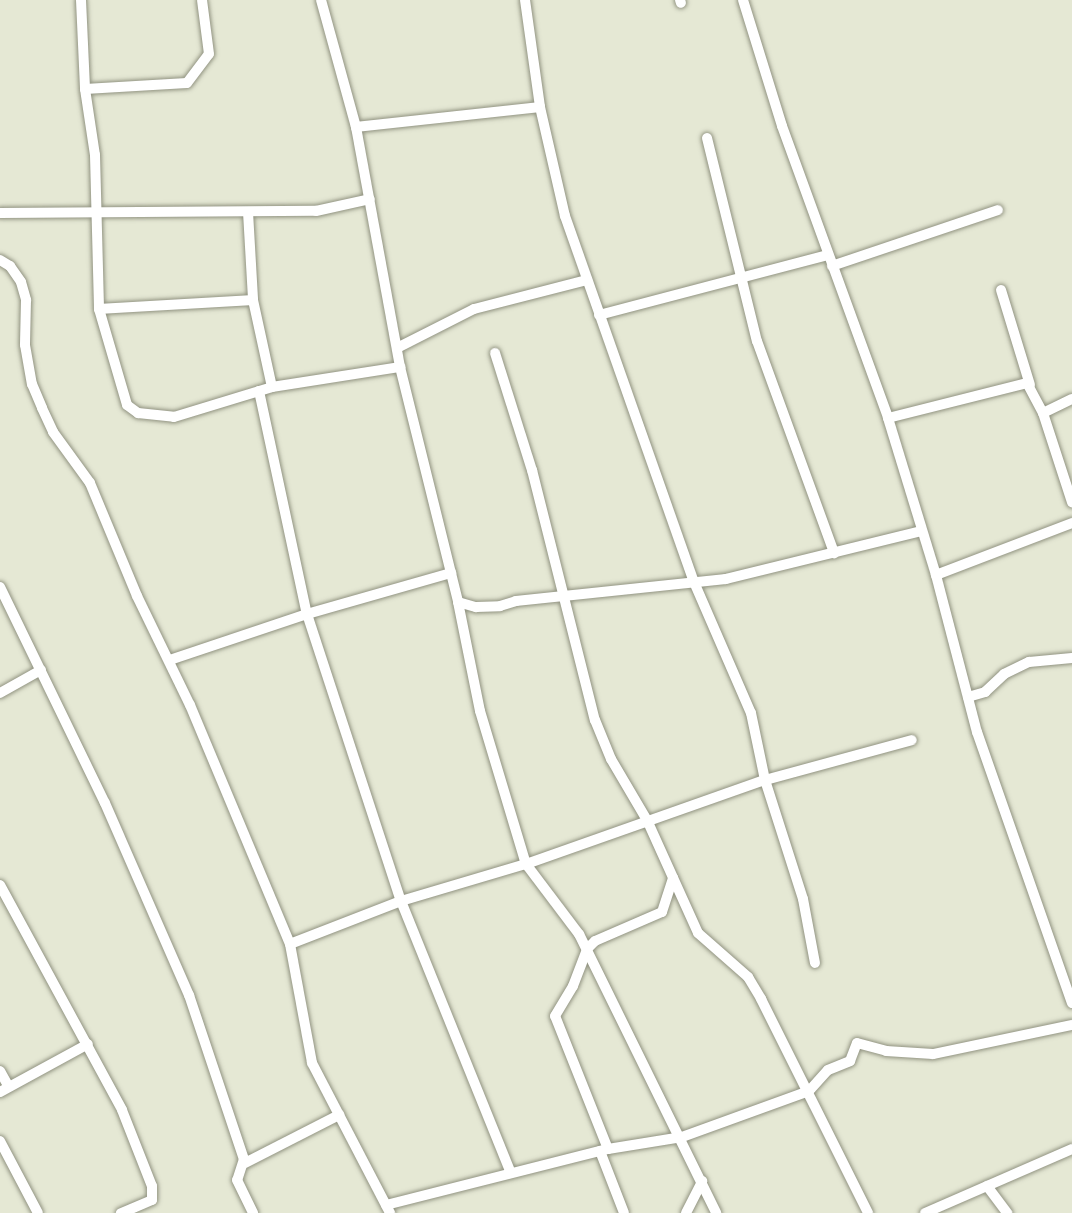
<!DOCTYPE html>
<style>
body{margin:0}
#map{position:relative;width:1072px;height:1213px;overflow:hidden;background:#e5e8d4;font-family:"Asap Condensed",sans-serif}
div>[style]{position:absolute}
.roads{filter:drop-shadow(0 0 2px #919381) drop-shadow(0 0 2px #919381)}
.street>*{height:10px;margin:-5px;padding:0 5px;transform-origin:5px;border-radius:5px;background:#fff}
span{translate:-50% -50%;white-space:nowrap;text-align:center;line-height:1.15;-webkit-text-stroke:6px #f2f5e1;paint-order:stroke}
</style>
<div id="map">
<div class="roads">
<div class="street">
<i style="left:81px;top:0;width:89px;rotate:87.4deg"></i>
<i style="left:85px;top:89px;width:67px;rotate:81.4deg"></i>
<i style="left:95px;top:155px;width:154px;rotate:88.5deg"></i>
<i style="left:99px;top:309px;width:100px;rotate:73.7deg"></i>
<i style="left:127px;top:405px;width:14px;rotate:36deg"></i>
<i style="left:138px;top:413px;width:36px;rotate:6deg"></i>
<i style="left:174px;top:417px;width:102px;rotate:-17deg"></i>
<i style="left:272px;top:387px;width:130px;rotate:-8.9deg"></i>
<i style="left:321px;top:0;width:132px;rotate:74.6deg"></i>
<i style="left:356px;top:127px;width:244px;rotate:79.6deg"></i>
<i style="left:400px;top:367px;width:242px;rotate:76.1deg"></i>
<i style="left:458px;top:602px;width:111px;rotate:78.6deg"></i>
<i style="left:480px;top:711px;width:160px;rotate:73.3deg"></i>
<i style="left:526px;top:864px;width:88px;rotate:52.9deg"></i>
<i style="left:579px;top:934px;width:311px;rotate:63.8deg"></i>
<i style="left:525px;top:0;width:108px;rotate:82deg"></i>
<i style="left:540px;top:107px;width:112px;rotate:77.1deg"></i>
<i style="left:565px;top:216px;width:388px;rotate:70.6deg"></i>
<i style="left:694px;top:582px;width:143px;rotate:66.5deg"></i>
<i style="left:751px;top:713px;width:68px;rotate:78.2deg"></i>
<i style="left:765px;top:780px;width:125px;rotate:72.3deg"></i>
<i style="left:803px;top:899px;width:65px;rotate:79.4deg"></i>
<i style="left:680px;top:0;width:3px;rotate:72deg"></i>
<i style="left:743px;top:0;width:132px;rotate:72.8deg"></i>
<i style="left:782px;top:126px;width:311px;rotate:70deg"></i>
<i style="left:888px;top:418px;width:164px;rotate:73deg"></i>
<i style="left:936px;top:575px;width:162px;rotate:75.4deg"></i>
<i style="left:977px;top:732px;width:287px;rotate:70.7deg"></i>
<i style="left:85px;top:89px;width:102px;rotate:-3.4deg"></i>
<i style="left:187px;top:83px;width:36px;rotate:-53deg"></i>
<i style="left:209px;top:54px;width:54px;rotate:-97.4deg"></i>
<i style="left:356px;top:127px;width:185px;rotate:-6.2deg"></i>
<i style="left:707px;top:138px;width:209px;rotate:76.2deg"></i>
<i style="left:757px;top:341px;width:226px;rotate:70deg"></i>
<i style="left:248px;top:212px;width:88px;rotate:86.7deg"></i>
<i style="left:253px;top:300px;width:89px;rotate:77.7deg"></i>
<i style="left:0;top:213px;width:316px;rotate:-0.4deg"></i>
<i style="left:316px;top:211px;width:55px;rotate:-12.5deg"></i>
<i style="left:0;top:260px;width:12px;rotate:31deg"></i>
<i style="left:10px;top:266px;width:19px;rotate:55deg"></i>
<i style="left:21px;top:282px;width:19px;rotate:74deg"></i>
<i style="left:26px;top:300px;width:45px;rotate:91.3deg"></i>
<i style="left:25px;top:345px;width:40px;rotate:80deg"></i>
<i style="left:32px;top:384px;width:26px;rotate:67deg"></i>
<i style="left:42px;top:408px;width:26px;rotate:65deg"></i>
<i style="left:53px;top:432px;width:63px;rotate:54deg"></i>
<i style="left:90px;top:483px;width:122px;rotate:67.4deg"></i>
<i style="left:137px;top:596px;width:121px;rotate:64.1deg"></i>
<i style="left:190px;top:705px;width:259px;rotate:67.3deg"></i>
<i style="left:290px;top:944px;width:121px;rotate:79.5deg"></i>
<i style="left:312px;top:1063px;width:169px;rotate:62.5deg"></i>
<i style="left:832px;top:266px;width:175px;rotate:-18.6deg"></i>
<i style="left:1001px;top:290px;width:99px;rotate:73deg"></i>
<i style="left:99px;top:309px;width:154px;rotate:-3.3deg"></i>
<i style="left:599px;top:315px;width:237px;rotate:-14.7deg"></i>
<i style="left:397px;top:348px;width:86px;rotate:-26.9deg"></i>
<i style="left:474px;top:309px;width:117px;rotate:-14.4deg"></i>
<i style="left:495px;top:353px;width:123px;rotate:72.5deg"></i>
<i style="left:532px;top:470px;width:258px;rotate:75.9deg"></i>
<i style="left:595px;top:720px;width:42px;rotate:67.7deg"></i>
<i style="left:611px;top:759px;width:71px;rotate:59.5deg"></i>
<i style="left:647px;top:820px;width:124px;rotate:65.7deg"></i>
<i style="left:698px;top:933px;width:67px;rotate:41.3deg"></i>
<i style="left:748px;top:977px;width:26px;rotate:59deg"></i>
<i style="left:761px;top:999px;width:239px;rotate:63.4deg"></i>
<i style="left:259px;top:391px;width:228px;rotate:77.9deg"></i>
<i style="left:307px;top:614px;width:302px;rotate:71.9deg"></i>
<i style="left:401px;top:901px;width:293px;rotate:68deg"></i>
<i style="left:1043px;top:413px;width:32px;rotate:-26deg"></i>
<i style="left:888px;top:418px;width:143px;rotate:-14.1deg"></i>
<i style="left:1027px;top:383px;width:34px;rotate:62deg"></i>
<i style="left:1043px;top:413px;width:94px;rotate:72deg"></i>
<i style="left:936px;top:575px;width:146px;rotate:-20.9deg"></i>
<i style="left:0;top:587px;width:240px;rotate:64.1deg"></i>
<i style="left:105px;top:803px;width:210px;rotate:66.4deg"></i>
<i style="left:189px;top:995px;width:173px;rotate:71.5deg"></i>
<i style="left:244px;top:1159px;width:22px;rotate:108deg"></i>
<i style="left:237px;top:1180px;width:37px;rotate:64deg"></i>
<i style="left:458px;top:602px;width:19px;rotate:16deg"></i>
<i style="left:476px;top:607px;width:24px;rotate:-2deg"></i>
<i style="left:500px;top:606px;width:17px;rotate:-17deg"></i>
<i style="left:516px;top:601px;width:211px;rotate:-6deg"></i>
<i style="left:726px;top:579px;width:201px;rotate:-13.8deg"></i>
<i style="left:170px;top:660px;width:145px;rotate:-18.6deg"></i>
<i style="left:307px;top:614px;width:150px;rotate:-15.9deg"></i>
<i style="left:0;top:693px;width:47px;rotate:-29.3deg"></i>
<i style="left:968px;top:697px;width:18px;rotate:-16deg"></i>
<i style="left:985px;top:692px;width:26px;rotate:-43deg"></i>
<i style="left:1004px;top:674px;width:28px;rotate:-26deg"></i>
<i style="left:1029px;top:662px;width:43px;rotate:-5.3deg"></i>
<i style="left:0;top:885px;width:256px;rotate:61.5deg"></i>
<i style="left:122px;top:1110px;width:82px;rotate:68.5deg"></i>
<i style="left:152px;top:1186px;width:14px;rotate:90deg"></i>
<i style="left:152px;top:1200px;width:34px;rotate:157deg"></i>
<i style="left:290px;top:944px;width:119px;rotate:-21.2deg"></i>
<i style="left:401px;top:901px;width:130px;rotate:-16.5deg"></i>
<i style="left:526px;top:864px;width:253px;rotate:-19.4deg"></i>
<i style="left:765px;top:780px;width:152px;rotate:-15.2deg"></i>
<i style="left:0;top:1071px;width:18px;rotate:61deg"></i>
<i style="left:0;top:1092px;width:100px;rotate:-28.6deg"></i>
<i style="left:0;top:1141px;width:81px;rotate:62.2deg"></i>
<i style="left:608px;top:1149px;width:143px;rotate:-111.7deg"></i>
<i style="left:555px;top:1016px;width:35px;rotate:-59deg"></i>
<i style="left:573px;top:986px;width:40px;rotate:-69deg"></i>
<i style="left:587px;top:949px;width:11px;rotate:-45deg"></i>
<i style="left:595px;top:941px;width:73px;rotate:-23.4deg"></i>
<i style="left:662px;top:912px;width:36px;rotate:-72deg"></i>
<i style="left:600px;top:1151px;width:66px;rotate:68.8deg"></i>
<i style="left:245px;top:1163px;width:106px;rotate:-27.1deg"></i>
<i style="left:987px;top:1186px;width:34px;rotate:53deg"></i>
<i style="left:386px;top:1205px;width:229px;rotate:-14.2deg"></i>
<i style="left:608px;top:1149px;width:75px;rotate:-9.2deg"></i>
<i style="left:682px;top:1137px;width:135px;rotate:-19.9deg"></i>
<i style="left:809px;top:1091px;width:28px;rotate:-48deg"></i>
<i style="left:828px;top:1070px;width:24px;rotate:-22deg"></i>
<i style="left:850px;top:1061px;width:19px;rotate:-69deg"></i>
<i style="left:857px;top:1043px;width:30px;rotate:15deg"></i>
<i style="left:886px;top:1051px;width:47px;rotate:3.7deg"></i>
<i style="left:933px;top:1054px;width:142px;rotate:-11.8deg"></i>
<i style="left:686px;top:1213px;width:36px;rotate:-63deg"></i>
<i style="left:925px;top:1213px;width:160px;rotate:-23.5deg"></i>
</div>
</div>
</div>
